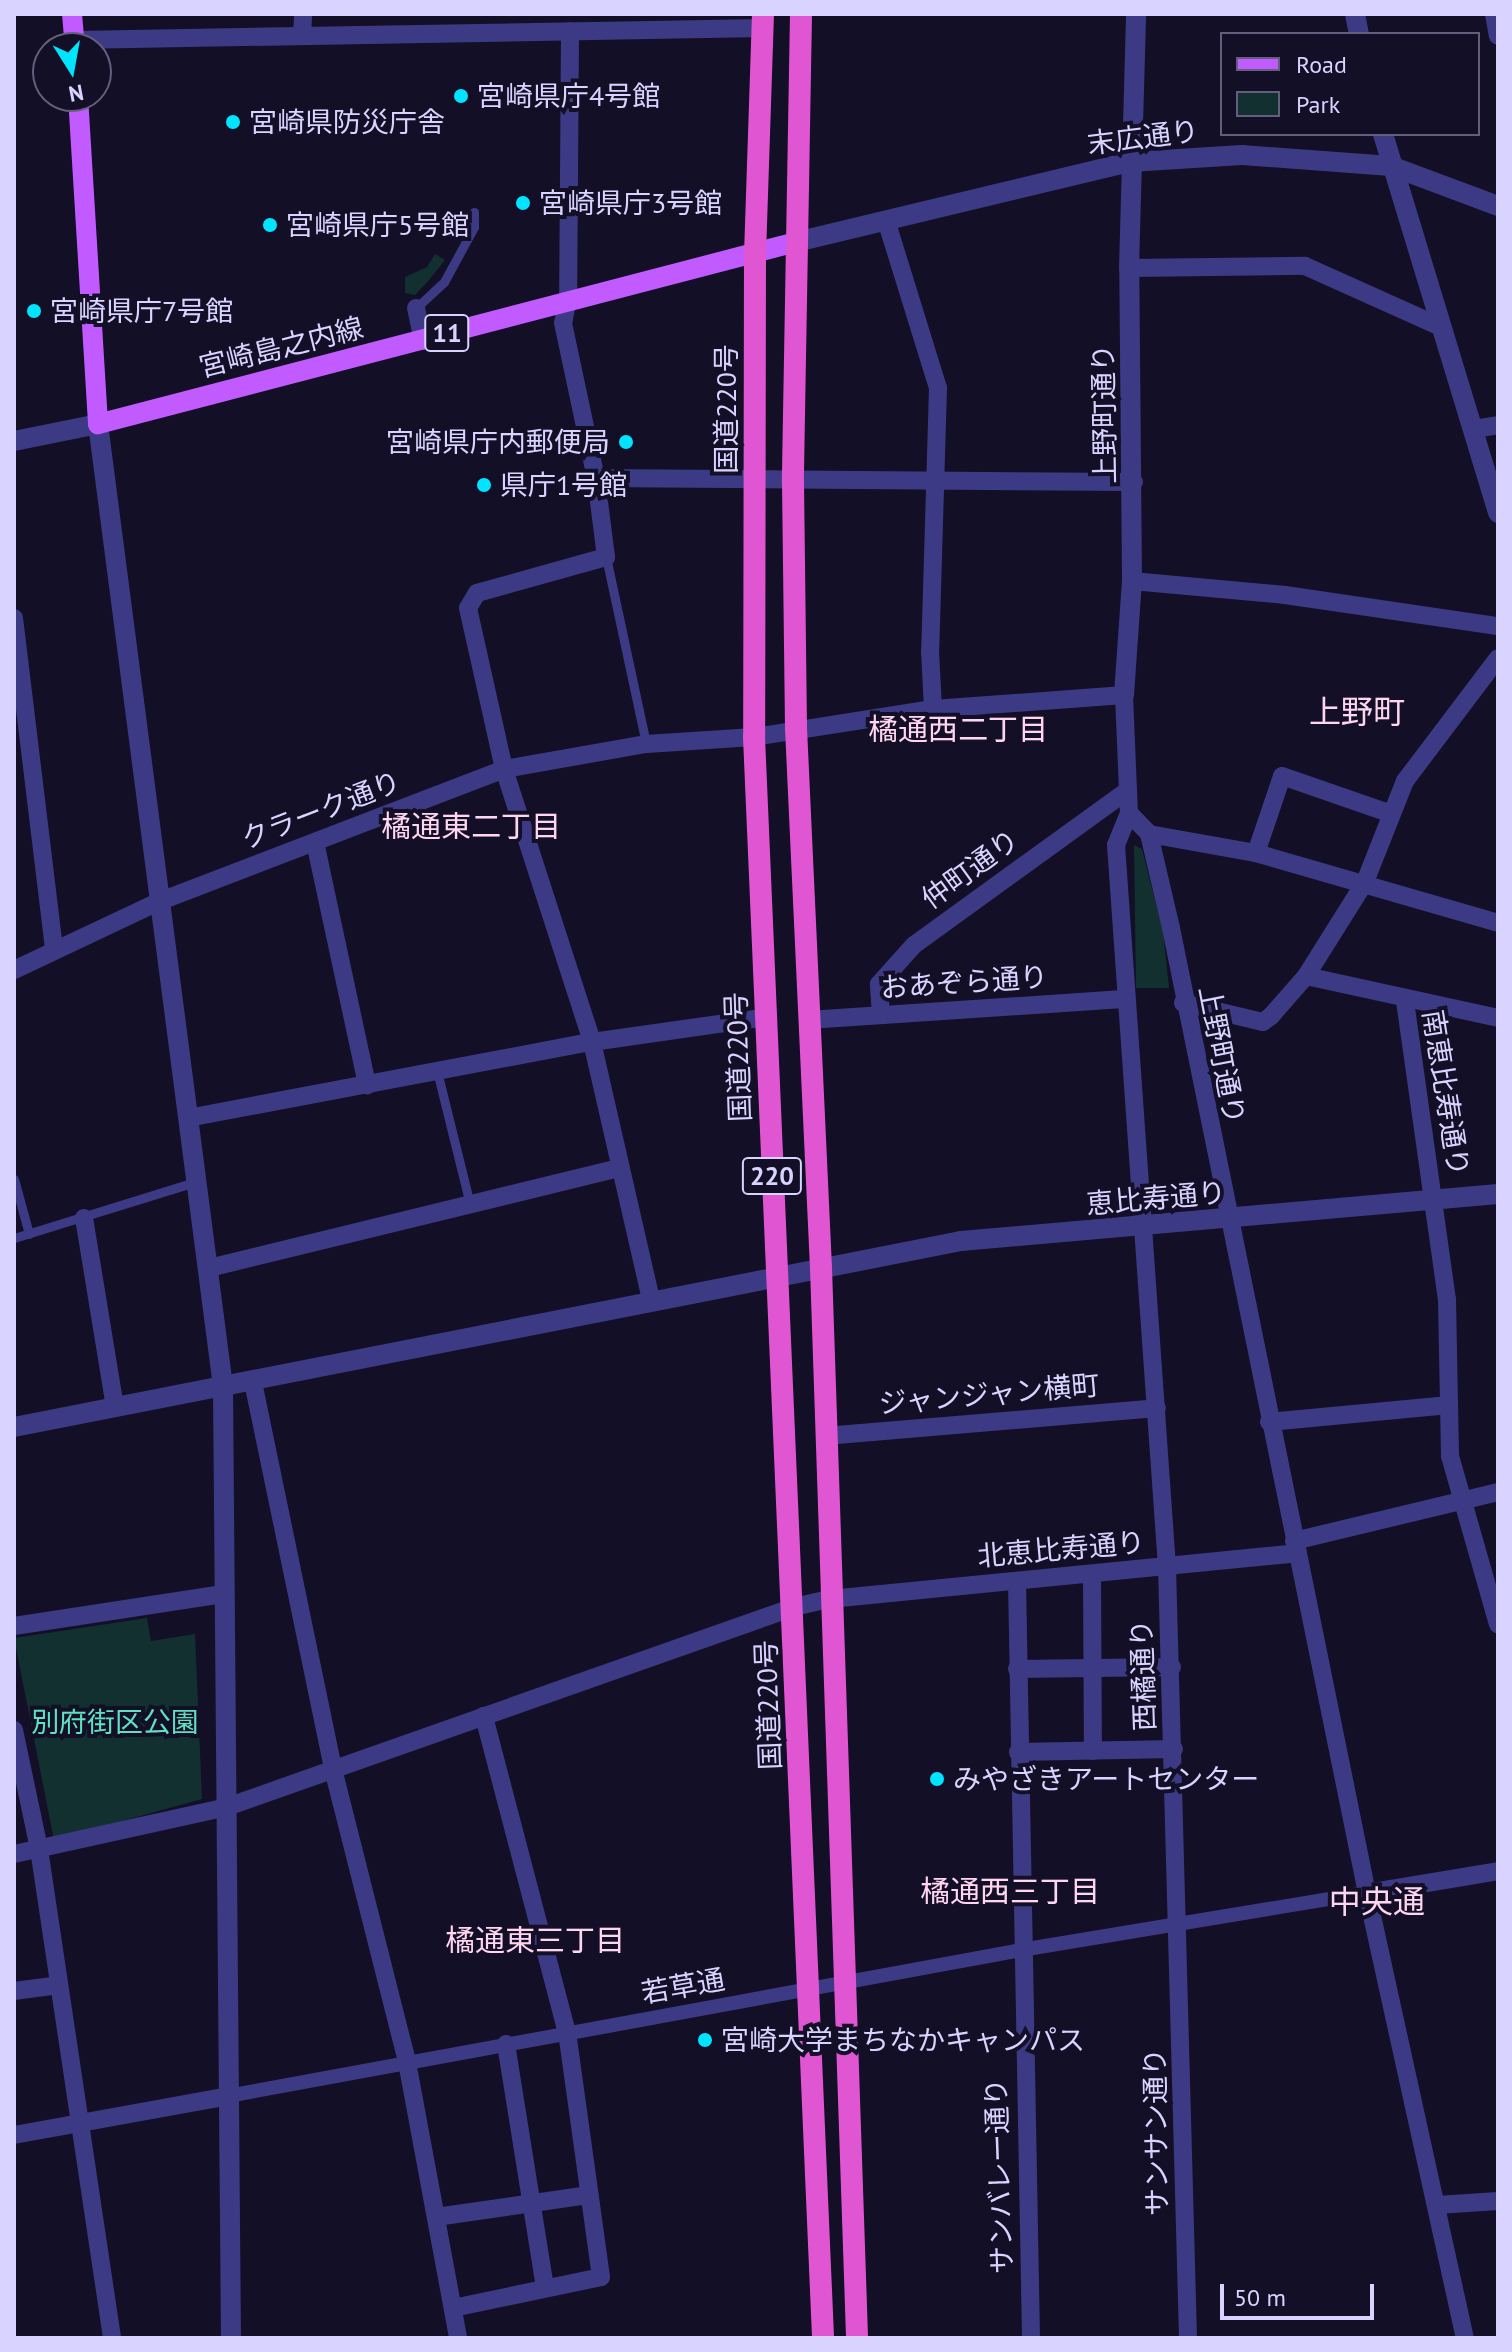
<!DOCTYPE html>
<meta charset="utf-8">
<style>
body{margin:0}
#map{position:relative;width:1512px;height:2352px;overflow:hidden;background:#130f26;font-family:"PT Sans","Noto Sans JP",sans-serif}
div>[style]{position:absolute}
.green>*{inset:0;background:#12302f}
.service>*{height:9px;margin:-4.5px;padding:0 4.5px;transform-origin:4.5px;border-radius:4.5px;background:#3d3a85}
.pedestrian>*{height:14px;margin:-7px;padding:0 7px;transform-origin:7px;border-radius:7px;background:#3d3a85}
.minor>*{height:18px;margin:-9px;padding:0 9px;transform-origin:9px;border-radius:9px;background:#3d3a85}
.tertiary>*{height:20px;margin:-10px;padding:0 10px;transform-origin:10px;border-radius:10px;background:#3d3a85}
.primary>*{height:20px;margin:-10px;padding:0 10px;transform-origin:10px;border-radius:10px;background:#c25bff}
.trunk>*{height:22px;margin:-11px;padding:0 11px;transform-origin:11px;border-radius:11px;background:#e055d1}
.dots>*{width:22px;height:22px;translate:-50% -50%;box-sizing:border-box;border:4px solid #130f26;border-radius:50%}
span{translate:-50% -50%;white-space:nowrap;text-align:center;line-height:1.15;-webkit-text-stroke:8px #130f26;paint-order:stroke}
.shield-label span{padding:2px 6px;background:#130f26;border:2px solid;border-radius:6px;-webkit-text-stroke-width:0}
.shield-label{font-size:26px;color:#d9d4ff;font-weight:700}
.poi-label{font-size:28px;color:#d9d4ff}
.left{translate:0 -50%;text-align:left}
.right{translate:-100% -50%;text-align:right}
.street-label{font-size:28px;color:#d9d4ff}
.park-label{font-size:28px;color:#5fe0c0}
.neighbourhood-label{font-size:30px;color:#ffd6f0}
.quarter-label{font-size:32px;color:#ffd6f0}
.frame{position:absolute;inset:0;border:16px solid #d9d4ff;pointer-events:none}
.legend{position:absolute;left:1220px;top:32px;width:260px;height:104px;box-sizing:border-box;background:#130f26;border:2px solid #625e7d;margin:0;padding:10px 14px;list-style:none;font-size:24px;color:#d9d4ff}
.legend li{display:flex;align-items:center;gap:16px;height:40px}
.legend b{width:40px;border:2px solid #625e7d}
.north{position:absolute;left:32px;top:32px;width:80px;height:80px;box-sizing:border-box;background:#130f26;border:2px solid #625e7d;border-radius:50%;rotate:169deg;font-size:22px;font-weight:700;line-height:32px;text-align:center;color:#d9d4ff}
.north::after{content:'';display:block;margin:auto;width:28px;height:36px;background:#00e5ff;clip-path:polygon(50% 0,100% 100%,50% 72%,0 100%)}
.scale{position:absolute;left:1220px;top:2284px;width:154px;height:36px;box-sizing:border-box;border:4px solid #d9d4ff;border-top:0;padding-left:10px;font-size:24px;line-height:28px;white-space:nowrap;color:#d9d4ff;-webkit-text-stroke:6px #130f26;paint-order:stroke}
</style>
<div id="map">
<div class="green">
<i style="clip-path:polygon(435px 254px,445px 260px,429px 280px,415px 295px,405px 293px,405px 277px,427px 267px)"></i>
<i style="clip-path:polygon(1134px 845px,1142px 849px,1163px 931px,1169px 988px,1136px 988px)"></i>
<i style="clip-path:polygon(147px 1618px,151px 1641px,195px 1634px,202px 1799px,54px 1840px,14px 1638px)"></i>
</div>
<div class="service">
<i style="left:416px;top:308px;width:38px;rotate:-43deg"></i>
<i style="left:444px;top:282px;width:63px;rotate:-61.4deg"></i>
<i style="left:474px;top:227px;width:15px;rotate:-90deg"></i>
<i style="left:606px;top:557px;width:191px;rotate:77.9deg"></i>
<i style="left:437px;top:1071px;width:137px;rotate:76.1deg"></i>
<i style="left:14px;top:1179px;width:57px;rotate:74.7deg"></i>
<i style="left:14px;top:1238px;width:189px;rotate:-17.2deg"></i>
</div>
<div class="pedestrian">
<i style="left:228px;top:2096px;width:806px;rotate:-10.43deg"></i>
<i style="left:1021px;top:1950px;width:351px;rotate:-9.4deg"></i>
</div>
<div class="minor">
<i style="left:1494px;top:14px;width:22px;rotate:80deg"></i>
<i style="left:570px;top:31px;width:267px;rotate:90.4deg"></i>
<i style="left:568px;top:298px;width:25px;rotate:101deg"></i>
<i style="left:563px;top:323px;width:158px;rotate:78deg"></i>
<i style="left:596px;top:478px;width:80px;rotate:82.8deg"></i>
<i style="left:606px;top:557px;width:134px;rotate:164.4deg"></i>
<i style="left:477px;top:593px;width:17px;rotate:121deg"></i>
<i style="left:468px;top:608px;width:165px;rotate:77.4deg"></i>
<i style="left:504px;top:769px;width:287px;rotate:72.1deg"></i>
<i style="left:592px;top:1042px;width:265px;rotate:77.1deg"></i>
<i style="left:302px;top:36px;width:22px;rotate:-87deg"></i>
<i style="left:75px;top:40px;width:688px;rotate:-1deg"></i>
<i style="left:886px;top:220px;width:176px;rotate:72.8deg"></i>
<i style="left:938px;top:388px;width:263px;rotate:91.7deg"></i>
<i style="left:930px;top:651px;width:58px;rotate:87deg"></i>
<i style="left:1129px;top:268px;width:176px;rotate:-0.7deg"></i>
<i style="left:1305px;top:266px;width:149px;rotate:24.2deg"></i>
<i style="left:416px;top:308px;width:34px;rotate:78deg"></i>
<i style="left:1474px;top:429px;width:24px;rotate:-9deg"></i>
<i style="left:596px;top:478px;width:538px;rotate:0.43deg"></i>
<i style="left:1132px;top:581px;width:154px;rotate:5.2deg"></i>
<i style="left:1285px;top:595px;width:215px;rotate:8.3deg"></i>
<i style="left:14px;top:618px;width:334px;rotate:83.1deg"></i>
<i style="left:1129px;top:813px;width:35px;rotate:112deg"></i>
<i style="left:1116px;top:845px;width:724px;rotate:85.96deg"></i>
<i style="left:1167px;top:1567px;width:771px;rotate:88.44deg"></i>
<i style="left:1149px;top:834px;width:109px;rotate:10.1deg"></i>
<i style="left:1256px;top:853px;width:252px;rotate:16.1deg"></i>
<i style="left:315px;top:842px;width:249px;rotate:77.9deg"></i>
<i style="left:1256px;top:853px;width:81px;rotate:-71.3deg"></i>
<i style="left:1282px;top:776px;width:113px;rotate:19.1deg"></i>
<i style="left:14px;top:970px;width:159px;rotate:-25.3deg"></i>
<i style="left:158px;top:902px;width:371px;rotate:-21deg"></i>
<i style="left:504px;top:769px;width:144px;rotate:-10deg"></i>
<i style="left:646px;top:744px;width:108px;rotate:-3.7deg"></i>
<i style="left:754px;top:737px;width:181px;rotate:-8.9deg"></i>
<i style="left:933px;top:709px;width:192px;rotate:-4.2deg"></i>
<i style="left:1124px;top:695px;width:118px;rotate:87.6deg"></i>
<i style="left:1129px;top:813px;width:29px;rotate:46deg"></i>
<i style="left:1149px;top:834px;width:97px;rotate:76.8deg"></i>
<i style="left:1171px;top:928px;width:985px;rotate:78.52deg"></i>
<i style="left:1367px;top:1893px;width:456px;rotate:77.6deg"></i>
<i style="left:1306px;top:976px;width:197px;rotate:12.3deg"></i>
<i style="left:1405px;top:1001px;width:301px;rotate:82deg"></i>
<i style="left:1447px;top:1299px;width:157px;rotate:88.9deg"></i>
<i style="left:1450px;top:1456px;width:175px;rotate:74.1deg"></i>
<i style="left:1183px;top:1003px;width:82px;rotate:13.4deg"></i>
<i style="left:1263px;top:1022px;width:10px;rotate:-37deg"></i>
<i style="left:1271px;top:1016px;width:53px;rotate:-48.8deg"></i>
<i style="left:1306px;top:976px;width:111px;rotate:-57.9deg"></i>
<i style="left:1365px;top:882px;width:109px;rotate:-68.4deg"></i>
<i style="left:1405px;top:781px;width:154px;rotate:-52.9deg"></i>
<i style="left:881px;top:1015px;width:31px;rotate:-94deg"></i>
<i style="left:879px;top:984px;width:52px;rotate:-48.1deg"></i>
<i style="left:914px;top:945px;width:264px;rotate:-35.9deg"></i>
<i style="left:808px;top:1020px;width:316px;rotate:-3.8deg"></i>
<i style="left:188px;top:1118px;width:411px;rotate:-10.7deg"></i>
<i style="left:592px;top:1042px;width:178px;rotate:-8.1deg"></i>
<i style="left:84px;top:1218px;width:192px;rotate:80.7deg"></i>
<i style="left:209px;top:1268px;width:423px;rotate:-13.7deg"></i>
<i style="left:253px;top:1382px;width:395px;rotate:78.3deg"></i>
<i style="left:333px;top:1769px;width:302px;rotate:75.8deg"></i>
<i style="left:407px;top:2062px;width:281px;rotate:79.5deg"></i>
<i style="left:1269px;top:1422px;width:181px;rotate:-5.4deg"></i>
<i style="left:825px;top:1436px;width:333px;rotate:-4.8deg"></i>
<i style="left:1294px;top:1541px;width:210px;rotate:-13.5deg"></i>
<i style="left:1092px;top:1574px;width:177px;rotate:89.7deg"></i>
<i style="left:1017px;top:1581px;width:757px;rotate:88.94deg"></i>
<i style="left:14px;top:1626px;width:210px;rotate:-8.7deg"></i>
<i style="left:1017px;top:1669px;width:155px;rotate:-0.7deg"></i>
<i style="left:14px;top:1730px;width:122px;rotate:78.1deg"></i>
<i style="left:39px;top:1849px;width:494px;rotate:81.5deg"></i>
<i style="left:1018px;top:1752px;width:156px;rotate:-1.1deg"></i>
<i style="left:14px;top:1854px;width:215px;rotate:-12.4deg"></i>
<i style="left:224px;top:1808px;width:604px;rotate:-19.42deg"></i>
<i style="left:794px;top:1607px;width:37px;rotate:-13deg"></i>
<i style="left:830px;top:1599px;width:469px;rotate:-5.6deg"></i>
<i style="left:1367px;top:1893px;width:133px;rotate:-9.5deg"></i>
<i style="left:14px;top:1991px;width:45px;rotate:-7.6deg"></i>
<i style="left:506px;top:2044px;width:247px;rotate:80.9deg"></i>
<i style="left:14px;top:2135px;width:218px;rotate:-10.3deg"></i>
<i style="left:1437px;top:2205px;width:61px;rotate:-3.8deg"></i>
<i style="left:436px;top:2217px;width:155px;rotate:-8.2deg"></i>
<i style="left:453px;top:2308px;width:151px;rotate:-11.8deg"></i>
<i style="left:601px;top:2277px;width:246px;rotate:-97.9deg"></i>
<i style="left:567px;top:2033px;width:328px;rotate:-104.7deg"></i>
</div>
<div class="tertiary">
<i style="left:1355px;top:14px;width:20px;rotate:79deg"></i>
<i style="left:1383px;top:134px;width:396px;rotate:73.1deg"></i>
<i style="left:796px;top:242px;width:343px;rotate:-13.5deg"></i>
<i style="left:1130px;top:162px;width:112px;rotate:-3.6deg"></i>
<i style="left:1242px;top:155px;width:149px;rotate:4.2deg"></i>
<i style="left:1391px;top:166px;width:114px;rotate:20.5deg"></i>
<i style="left:14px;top:441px;width:86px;rotate:-11.4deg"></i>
<i style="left:98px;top:424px;width:971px;rotate:82.6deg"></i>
<i style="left:223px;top:1387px;width:951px;rotate:89.52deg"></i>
<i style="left:1124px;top:695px;width:114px;rotate:-86deg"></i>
<i style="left:1132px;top:581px;width:313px;rotate:-90.5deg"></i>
<i style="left:1129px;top:268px;width:254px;rotate:-88.4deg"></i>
<i style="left:14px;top:1427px;width:965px;rotate:-11.11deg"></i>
<i style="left:961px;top:1241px;width:539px;rotate:-5deg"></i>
</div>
<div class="primary">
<i style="left:72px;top:14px;width:34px;rotate:85deg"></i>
<i style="left:78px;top:96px;width:329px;rotate:86.5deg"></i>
<i style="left:98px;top:424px;width:721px;rotate:-14.61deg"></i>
</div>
<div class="trunk">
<i style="left:763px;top:14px;width:240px;rotate:91.9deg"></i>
<i style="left:755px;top:254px;width:483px;rotate:90.1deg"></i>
<i style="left:754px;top:737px;width:1602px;rotate:87.53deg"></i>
<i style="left:801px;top:14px;width:468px;rotate:91deg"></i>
<i style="left:793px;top:482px;width:246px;rotate:89.3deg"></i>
<i style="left:796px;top:728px;width:541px;rotate:87.35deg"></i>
<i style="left:821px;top:1268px;width:1071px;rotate:88.07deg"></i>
</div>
<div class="dots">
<i style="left:461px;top:96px;background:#00e5ff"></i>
<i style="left:233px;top:122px;background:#00e5ff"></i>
<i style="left:523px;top:203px;background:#00e5ff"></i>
<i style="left:270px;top:225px;background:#00e5ff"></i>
<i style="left:34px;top:311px;background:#00e5ff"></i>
<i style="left:626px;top:442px;background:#00e5ff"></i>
<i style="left:484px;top:485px;background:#00e5ff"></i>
<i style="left:937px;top:1779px;background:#00e5ff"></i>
<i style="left:705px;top:2040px;background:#00e5ff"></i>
</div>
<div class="shield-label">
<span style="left:447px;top:333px">11</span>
<span style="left:772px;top:1176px">220</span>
</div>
<div class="poi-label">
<span class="left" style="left:477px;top:96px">宮崎県庁4号館</span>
<span class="left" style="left:249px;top:122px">宮崎県防災庁舎</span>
<span class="left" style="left:539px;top:203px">宮崎県庁3号館</span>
<span class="left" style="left:286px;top:225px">宮崎県庁5号館</span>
<span class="left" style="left:50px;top:311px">宮崎県庁7号館</span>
<span class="right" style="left:610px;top:442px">宮崎県庁内郵便局</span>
<span class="left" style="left:500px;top:485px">県庁1号館</span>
<span class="left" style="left:953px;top:1779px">みやざきアートセンター</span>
<span class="left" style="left:721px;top:2040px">宮崎大学まちなかキャンパス</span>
</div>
<div class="street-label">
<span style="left:1143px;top:137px;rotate:-7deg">末広通り</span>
<span style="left:281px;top:347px;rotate:-14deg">宮崎島之内線</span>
<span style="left:726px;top:409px;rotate:-90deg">国道220号</span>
<span style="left:1104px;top:414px;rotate:-91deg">上野町通り</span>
<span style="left:321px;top:810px;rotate:-21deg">クラーク通り</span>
<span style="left:970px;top:869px;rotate:-36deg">仲町通り</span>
<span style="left:964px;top:982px;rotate:-4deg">おあぞら通り</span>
<span style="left:1222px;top:1055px;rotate:79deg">上野町通り</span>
<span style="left:738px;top:1057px;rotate:-92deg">国道220号</span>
<span style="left:1446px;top:1093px;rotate:81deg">南恵比寿通り</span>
<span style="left:1156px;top:1198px;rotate:-5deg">恵比寿通り</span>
<span style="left:989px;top:1394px;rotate:-5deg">ジャンジャン横町</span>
<span style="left:1061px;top:1549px;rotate:-5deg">北恵比寿通り</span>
<span style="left:1143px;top:1675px;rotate:-92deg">西橘通り</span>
<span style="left:768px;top:1705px;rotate:-92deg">国道220号</span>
<span style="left:683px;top:1986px;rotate:-10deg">若草通</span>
<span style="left:1156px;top:2132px;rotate:-91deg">サンサン通り</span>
<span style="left:999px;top:2176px;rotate:-92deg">サンバレー通り</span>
</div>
<div class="park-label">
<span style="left:115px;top:1722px">別府街区公園</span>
</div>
<div class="neighbourhood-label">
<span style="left:958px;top:729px">橘通西二丁目</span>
<span style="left:471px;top:826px">橘通東二丁目</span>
<span style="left:1010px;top:1891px">橘通西三丁目</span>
<span style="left:535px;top:1940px">橘通東三丁目</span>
</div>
<div class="quarter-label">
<span style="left:1357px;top:711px">上野町</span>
<span style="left:1377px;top:1901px">中央通</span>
</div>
<div class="frame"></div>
<ul class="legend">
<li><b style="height:10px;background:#c25bff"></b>Road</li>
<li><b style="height:22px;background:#12302f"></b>Park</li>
</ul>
<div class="north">N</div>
<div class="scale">50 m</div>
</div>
